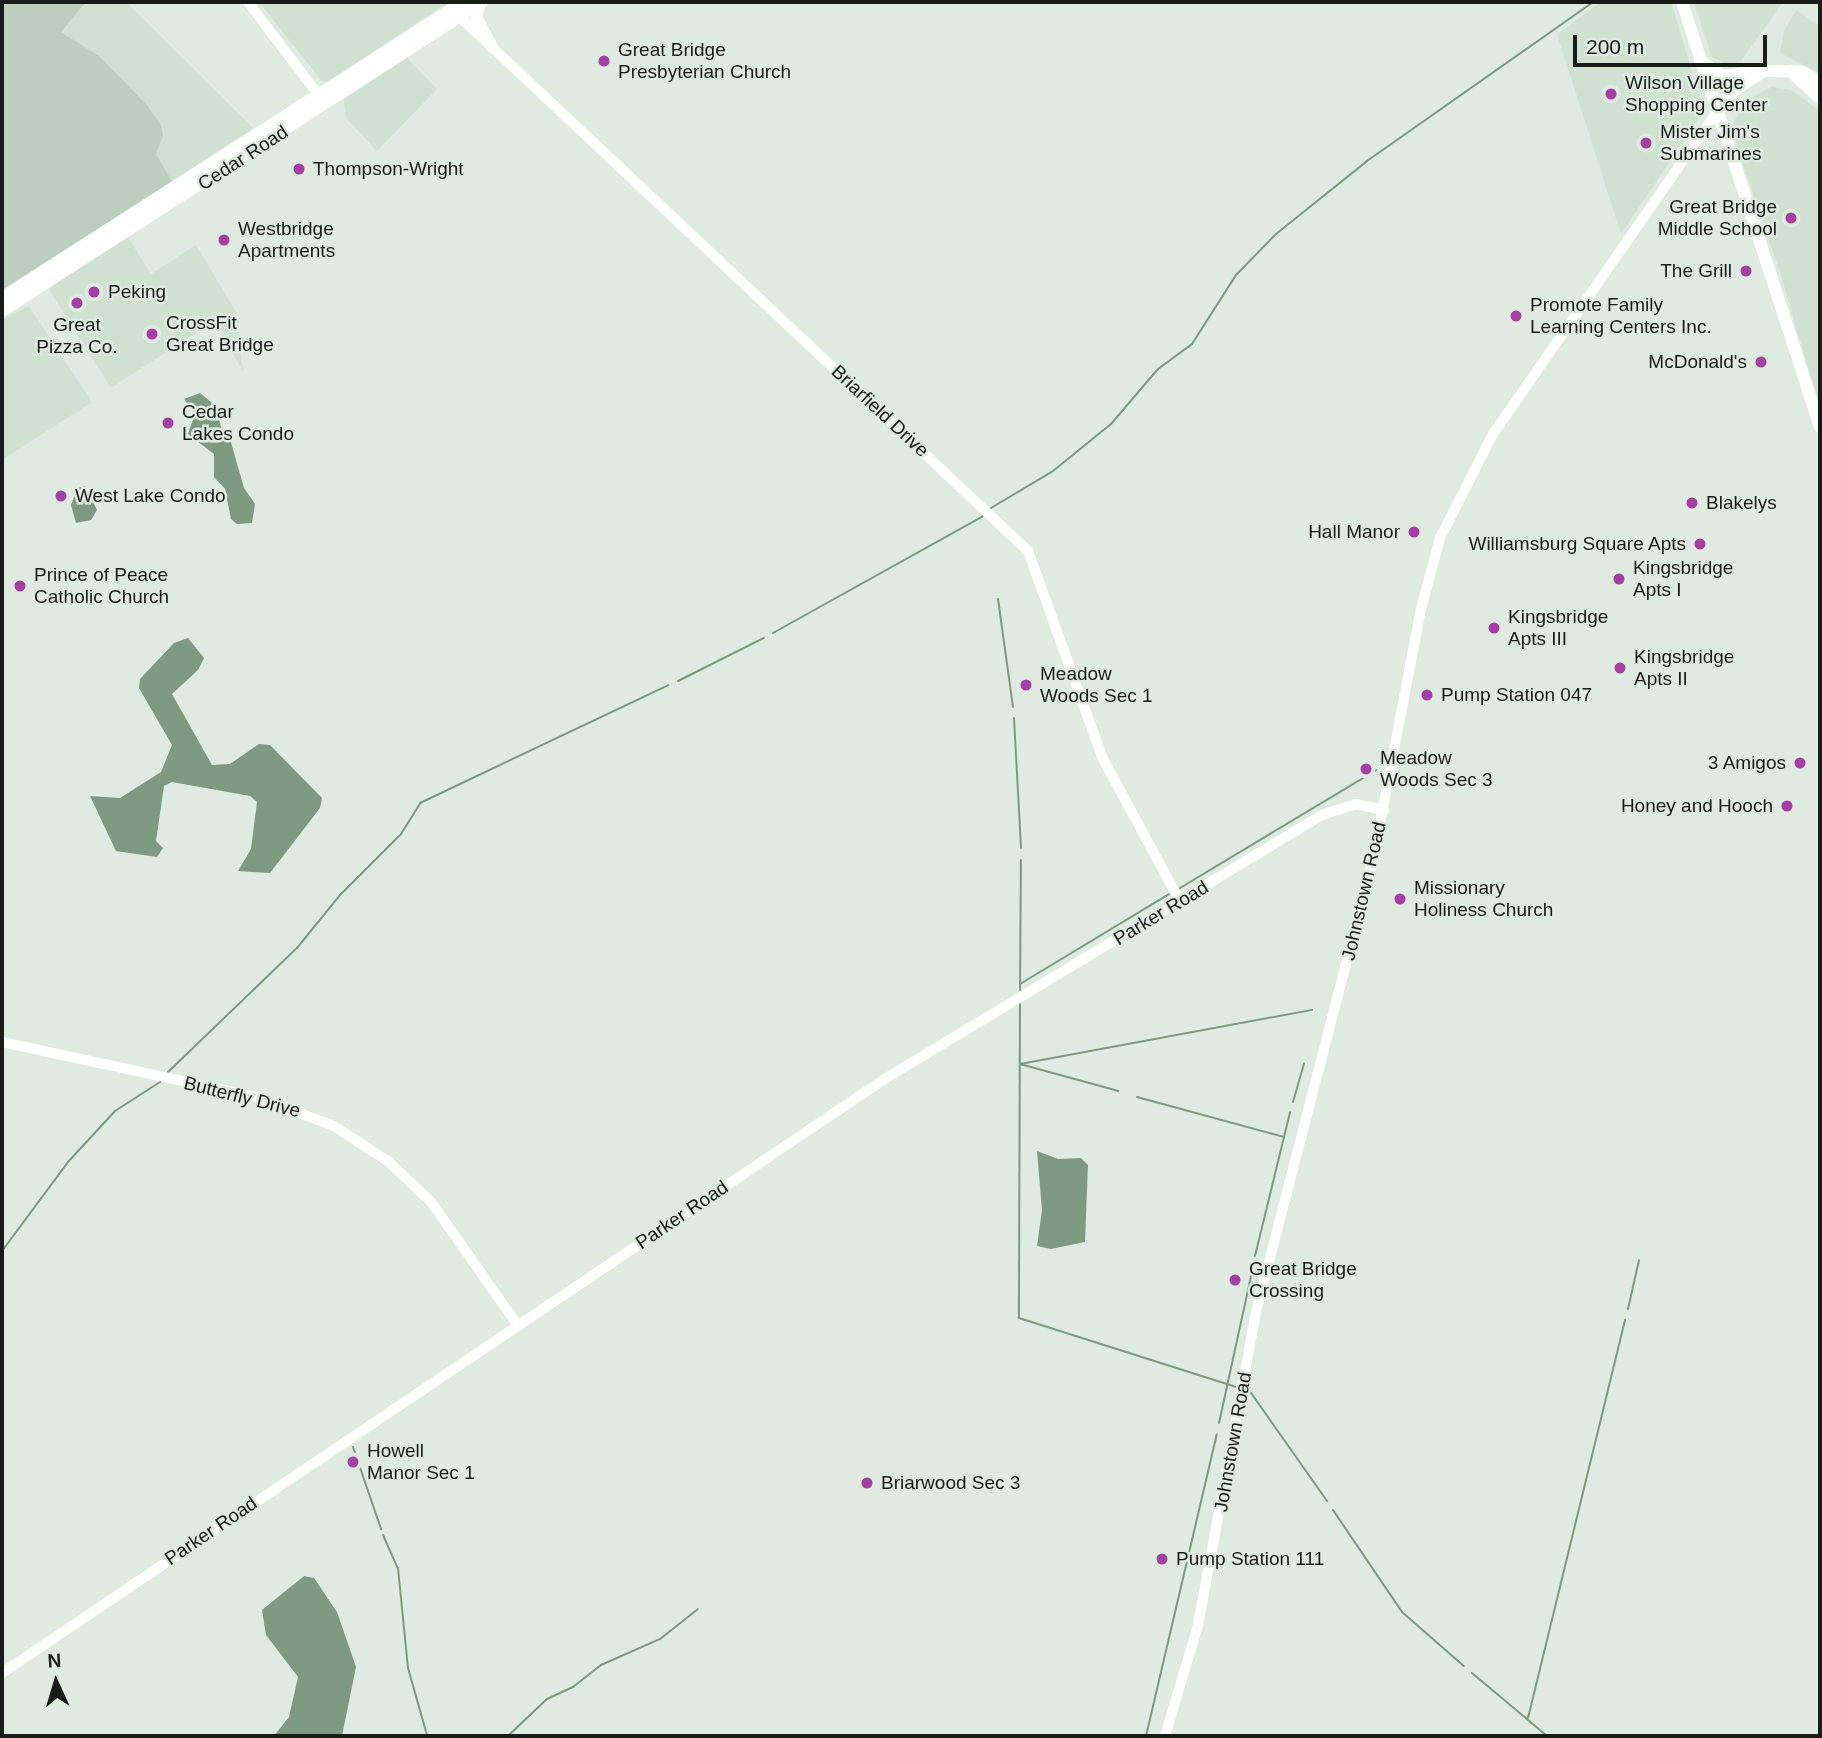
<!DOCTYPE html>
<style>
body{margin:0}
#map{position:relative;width:1822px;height:1738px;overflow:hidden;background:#dfeae0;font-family:Arial,sans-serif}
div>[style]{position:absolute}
.built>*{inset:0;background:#d0e1d2}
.green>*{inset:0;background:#bccfbe}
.water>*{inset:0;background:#7e9a82}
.stream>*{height:2px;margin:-1px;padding:0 1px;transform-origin:1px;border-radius:1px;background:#7e9a82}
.secondary>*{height:10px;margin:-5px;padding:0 5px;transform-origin:5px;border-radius:5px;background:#fff}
.primary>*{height:12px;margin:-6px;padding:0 6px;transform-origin:6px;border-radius:6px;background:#fff}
.dots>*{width:19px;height:19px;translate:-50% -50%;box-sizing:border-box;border:4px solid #dfeae0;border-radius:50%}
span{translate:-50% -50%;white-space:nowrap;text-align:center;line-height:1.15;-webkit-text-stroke:5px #dfeae0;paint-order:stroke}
.poi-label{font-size:19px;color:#181c19}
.left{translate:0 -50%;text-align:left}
.right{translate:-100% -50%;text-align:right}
.street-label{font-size:19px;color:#181c19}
.frame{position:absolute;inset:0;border:4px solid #181c19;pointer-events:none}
.north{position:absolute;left:21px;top:1647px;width:70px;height:70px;-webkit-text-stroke:5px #dfeae0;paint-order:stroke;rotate:356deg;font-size:19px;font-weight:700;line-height:28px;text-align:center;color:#181c19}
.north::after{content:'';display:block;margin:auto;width:24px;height:32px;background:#181c19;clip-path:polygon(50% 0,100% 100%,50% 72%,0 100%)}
.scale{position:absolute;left:1573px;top:35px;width:194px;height:32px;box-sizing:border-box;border:4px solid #181c19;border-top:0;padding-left:9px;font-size:21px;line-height:24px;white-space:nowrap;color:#181c19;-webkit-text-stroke:5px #dfeae0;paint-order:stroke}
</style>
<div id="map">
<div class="built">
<i style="clip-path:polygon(86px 2px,126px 2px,253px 128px,172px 181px,156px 154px,161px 125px,146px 104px,99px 56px,61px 32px)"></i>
<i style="clip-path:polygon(259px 2px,448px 2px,328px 82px,321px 80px)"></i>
<i style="clip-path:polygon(1601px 2px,1671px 2px,1704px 111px,1621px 234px,1557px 34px)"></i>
<i style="clip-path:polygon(1694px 2px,1783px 2px,1741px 61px,1728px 66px,1712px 57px)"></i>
<i style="clip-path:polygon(1796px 10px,1820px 27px,1818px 72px,1780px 53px,1784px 31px)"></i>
<i style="clip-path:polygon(407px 58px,437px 89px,377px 151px,346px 118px,344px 99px)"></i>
<i style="clip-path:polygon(1772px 87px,1791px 90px,1820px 111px,1820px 408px,1780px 272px,1731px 129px,1743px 102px)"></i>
<i style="clip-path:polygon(128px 237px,151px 274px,196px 245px,236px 312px,243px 371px,214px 321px,111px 388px,50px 291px,52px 285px)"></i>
<i style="clip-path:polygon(29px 306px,92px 402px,2px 460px,2px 320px)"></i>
</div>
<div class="green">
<i style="clip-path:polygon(2px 2px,86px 2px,61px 32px,99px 56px,146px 104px,161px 125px,163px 136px,156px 154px,172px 181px,2px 290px)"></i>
</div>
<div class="water">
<i style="clip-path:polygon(200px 393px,216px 406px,221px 427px,230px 439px,244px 488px,255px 504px,252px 523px,237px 524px,231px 519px,225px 489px,214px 477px,214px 454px,188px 434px,195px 414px,184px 399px)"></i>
<i style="clip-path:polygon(85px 486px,97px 510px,91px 520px,76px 523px,71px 505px,78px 488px)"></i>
<i style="clip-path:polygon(188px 638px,204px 658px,198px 670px,172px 694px,212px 765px,230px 764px,259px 744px,270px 745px,322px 798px,320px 808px,270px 873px,238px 871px,251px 849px,257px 802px,250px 796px,172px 782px,164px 786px,156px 841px,163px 848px,157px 857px,116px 851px,90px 796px,120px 798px,161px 772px,172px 745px,139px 688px,140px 679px,174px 643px)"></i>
<i style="clip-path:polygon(1037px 1151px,1058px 1159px,1081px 1158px,1088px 1165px,1085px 1242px,1051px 1249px,1037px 1246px,1042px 1210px)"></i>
<i style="clip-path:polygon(304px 1576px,314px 1578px,337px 1612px,356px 1667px,342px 1736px,274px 1736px,289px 1717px,298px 1677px,266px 1635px,262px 1610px)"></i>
</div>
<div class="stream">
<i style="left:991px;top:508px;width:72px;rotate:-30.8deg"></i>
<i style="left:1053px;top:471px;width:75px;rotate:-39deg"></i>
<i style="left:1111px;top:424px;width:72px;rotate:-49.5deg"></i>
<i style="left:1158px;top:369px;width:42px;rotate:-36.3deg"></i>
<i style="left:1192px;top:344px;width:82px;rotate:-57.5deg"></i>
<i style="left:1236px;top:275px;width:57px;rotate:-45.7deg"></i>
<i style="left:1276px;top:234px;width:117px;rotate:-38.7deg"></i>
<i style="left:1367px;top:161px;width:276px;rotate:-35.1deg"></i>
<i style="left:998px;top:599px;width:109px;rotate:82.1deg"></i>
<i style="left:773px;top:633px;width:240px;rotate:-29.1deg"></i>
<i style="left:678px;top:681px;width:96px;rotate:-26.6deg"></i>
<i style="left:1014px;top:718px;width:130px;rotate:86.9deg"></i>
<i style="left:1180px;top:888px;width:229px;rotate:-31deg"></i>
<i style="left:1020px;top:984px;width:174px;rotate:-31.1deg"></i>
<i style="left:1020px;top:990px;width:130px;rotate:-89.6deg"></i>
<i style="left:1020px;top:1004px;width:314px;rotate:90.2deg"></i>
<i style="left:1019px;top:1318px;width:228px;rotate:17.6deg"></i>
<i style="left:1020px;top:1064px;width:297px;rotate:-10.5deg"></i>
<i style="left:1020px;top:1064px;width:102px;rotate:15.4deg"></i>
<i style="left:168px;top:1072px;width:179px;rotate:-43.9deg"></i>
<i style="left:297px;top:948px;width:68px;rotate:-50.9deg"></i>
<i style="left:340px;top:895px;width:86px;rotate:-45deg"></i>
<i style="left:401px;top:834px;width:36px;rotate:-58deg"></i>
<i style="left:420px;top:803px;width:275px;rotate:-25.4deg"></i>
<i style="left:1137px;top:1097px;width:152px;rotate:15.2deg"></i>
<i style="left:1293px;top:1102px;width:40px;rotate:-74deg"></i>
<i style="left:2px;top:1251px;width:111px;rotate:-53.4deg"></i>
<i style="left:68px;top:1162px;width:69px;rotate:-47.3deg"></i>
<i style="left:115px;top:1111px;width:54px;rotate:-32.8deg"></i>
<i style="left:1255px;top:1256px;width:148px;rotate:-76.3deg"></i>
<i style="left:1628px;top:1309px;width:50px;rotate:-77.3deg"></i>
<i style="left:1249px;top:1390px;width:136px;rotate:54.9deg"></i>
<i style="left:1219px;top:1423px;width:160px;rotate:-77.7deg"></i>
<i style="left:353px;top:1447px;width:87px;rotate:71.1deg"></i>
<i style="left:1333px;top:1510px;width:123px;rotate:55.9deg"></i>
<i style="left:1402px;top:1612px;width:82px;rotate:41.1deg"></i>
<i style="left:383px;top:1535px;width:36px;rotate:66deg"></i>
<i style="left:398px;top:1568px;width:100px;rotate:84.3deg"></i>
<i style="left:408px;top:1668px;width:70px;rotate:74.2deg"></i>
<i style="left:1472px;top:1673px;width:98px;rotate:40deg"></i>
<i style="left:1528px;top:1718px;width:410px;rotate:-76.3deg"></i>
<i style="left:508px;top:1736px;width:54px;rotate:-43.5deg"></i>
<i style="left:547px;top:1699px;width:29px;rotate:-25deg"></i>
<i style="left:573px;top:1687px;width:36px;rotate:-38deg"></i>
<i style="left:601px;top:1665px;width:64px;rotate:-23.8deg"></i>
<i style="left:660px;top:1639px;width:48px;rotate:-38.3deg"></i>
<i style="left:1146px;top:1736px;width:310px;rotate:-76.8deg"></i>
</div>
<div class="secondary">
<i style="left:248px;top:2px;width:123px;rotate:52.9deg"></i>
<i style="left:459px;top:10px;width:7px;rotate:82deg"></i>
<i style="left:460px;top:17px;width:780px;rotate:43.23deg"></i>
<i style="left:1028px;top:551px;width:219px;rotate:70.2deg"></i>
<i style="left:1102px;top:757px;width:164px;rotate:61.6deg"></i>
<i style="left:2px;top:1042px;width:260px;rotate:12.2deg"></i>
<i style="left:256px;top:1097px;width:83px;rotate:20.4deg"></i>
<i style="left:334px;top:1126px;width:66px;rotate:33.2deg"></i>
<i style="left:389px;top:1162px;width:59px;rotate:43.6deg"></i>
<i style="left:432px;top:1203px;width:150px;rotate:55deg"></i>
<i style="left:2px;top:1673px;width:1062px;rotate:-33.94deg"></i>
<i style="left:883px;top:1080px;width:513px;rotate:-31.12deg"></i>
<i style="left:1322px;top:815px;width:36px;rotate:-18deg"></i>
<i style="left:1356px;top:804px;width:29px;rotate:12deg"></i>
<i style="left:1165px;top:1736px;width:116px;rotate:-73.4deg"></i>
<i style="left:1198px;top:1625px;width:322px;rotate:-79.5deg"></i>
<i style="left:1257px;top:1308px;width:468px;rotate:-75.5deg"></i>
<i style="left:1374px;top:855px;width:250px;rotate:-79.2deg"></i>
<i style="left:1421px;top:609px;width:73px;rotate:-75deg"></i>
<i style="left:1440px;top:538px;width:117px;rotate:-63deg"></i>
<i style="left:1493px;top:434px;width:391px;rotate:-55.2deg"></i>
</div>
<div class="primary">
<i style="left:1682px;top:2px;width:447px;rotate:72deg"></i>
<i style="left:480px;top:3px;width:15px;rotate:106deg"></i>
<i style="left:476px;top:17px;width:34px;rotate:62deg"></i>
<i style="left:1700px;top:61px;width:28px;rotate:32deg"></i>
<i style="left:1724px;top:76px;width:30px;rotate:-8deg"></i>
<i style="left:1790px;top:71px;width:40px;rotate:42deg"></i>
<i style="left:1716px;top:113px;width:29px;rotate:-52deg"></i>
<i style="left:1734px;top:90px;width:36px;rotate:-32deg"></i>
<i style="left:1764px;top:71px;width:39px;rotate:1deg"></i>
<i style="left:1803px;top:72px;width:20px;rotate:33deg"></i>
<i style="left:2px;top:298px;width:548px;rotate:-32.7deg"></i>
<i style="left:2px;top:311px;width:571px;rotate:-32.77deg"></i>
</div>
<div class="dots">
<i style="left:604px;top:61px;background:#a63fa3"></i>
<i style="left:1611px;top:94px;background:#a63fa3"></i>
<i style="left:1646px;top:143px;background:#a63fa3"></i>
<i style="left:299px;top:169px;background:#a63fa3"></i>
<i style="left:1791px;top:218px;background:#a63fa3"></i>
<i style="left:224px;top:240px;background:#a63fa3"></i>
<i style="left:1746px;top:271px;background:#a63fa3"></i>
<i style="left:94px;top:292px;background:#a63fa3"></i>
<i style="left:77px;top:303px;background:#a63fa3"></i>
<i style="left:1516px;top:316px;background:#a63fa3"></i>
<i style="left:152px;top:334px;background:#a63fa3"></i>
<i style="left:1761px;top:362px;background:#a63fa3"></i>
<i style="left:168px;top:423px;background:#a63fa3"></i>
<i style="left:61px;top:496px;background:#a63fa3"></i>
<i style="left:1692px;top:503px;background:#a63fa3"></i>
<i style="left:1414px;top:532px;background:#a63fa3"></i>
<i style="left:1700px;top:544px;background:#a63fa3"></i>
<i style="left:1619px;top:579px;background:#a63fa3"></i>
<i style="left:20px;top:586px;background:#a63fa3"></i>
<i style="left:1494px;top:628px;background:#a63fa3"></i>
<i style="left:1620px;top:668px;background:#a63fa3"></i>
<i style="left:1026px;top:685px;background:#a63fa3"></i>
<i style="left:1427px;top:695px;background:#a63fa3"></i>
<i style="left:1800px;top:763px;background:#a63fa3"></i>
<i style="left:1366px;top:769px;background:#a63fa3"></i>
<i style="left:1787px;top:806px;background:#a63fa3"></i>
<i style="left:1400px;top:899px;background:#a63fa3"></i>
<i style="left:1235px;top:1280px;background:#a63fa3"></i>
<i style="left:353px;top:1462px;background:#a63fa3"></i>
<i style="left:867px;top:1483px;background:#a63fa3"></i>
<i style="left:1162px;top:1559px;background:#a63fa3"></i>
</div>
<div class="poi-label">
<span class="left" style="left:618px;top:61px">Great Bridge<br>Presbyterian Church</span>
<span class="left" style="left:1625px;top:94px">Wilson Village<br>Shopping Center</span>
<span class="left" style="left:1660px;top:143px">Mister Jim's<br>Submarines</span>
<span class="left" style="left:313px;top:169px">Thompson-Wright</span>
<span class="right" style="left:1777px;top:218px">Great Bridge<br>Middle School</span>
<span class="left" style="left:238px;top:240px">Westbridge<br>Apartments</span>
<span class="right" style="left:1732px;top:271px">The Grill</span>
<span class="left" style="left:108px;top:292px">Peking</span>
<span class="left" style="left:1530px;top:316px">Promote Family<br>Learning Centers Inc.</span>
<span class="left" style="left:166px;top:334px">CrossFit<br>Great Bridge</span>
<span style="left:77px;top:336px">Great<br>Pizza Co.</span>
<span class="right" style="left:1747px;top:362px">McDonald's</span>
<span class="left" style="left:182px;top:423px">Cedar<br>Lakes Condo</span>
<span class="left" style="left:75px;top:496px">West Lake Condo</span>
<span class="left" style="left:1706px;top:503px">Blakelys</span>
<span class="right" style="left:1400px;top:532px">Hall Manor</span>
<span class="right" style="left:1686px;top:544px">Williamsburg Square Apts</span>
<span class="left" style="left:1633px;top:579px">Kingsbridge<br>Apts I</span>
<span class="left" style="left:34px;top:586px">Prince of Peace<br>Catholic Church</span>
<span class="left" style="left:1508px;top:628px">Kingsbridge<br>Apts III</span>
<span class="left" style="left:1634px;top:668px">Kingsbridge<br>Apts II</span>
<span class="left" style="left:1040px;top:685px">Meadow<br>Woods Sec 1</span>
<span class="left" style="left:1441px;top:695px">Pump Station 047</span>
<span class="left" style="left:1380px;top:769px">Meadow<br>Woods Sec 3</span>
<span class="right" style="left:1786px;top:763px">3 Amigos</span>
<span class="right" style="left:1773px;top:806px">Honey and Hooch</span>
<span class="left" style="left:1414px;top:899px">Missionary<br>Holiness Church</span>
<span class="left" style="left:1249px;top:1280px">Great Bridge<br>Crossing</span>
<span class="left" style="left:367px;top:1462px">Howell<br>Manor Sec 1</span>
<span class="left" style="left:881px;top:1483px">Briarwood Sec 3</span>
<span class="left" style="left:1176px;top:1559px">Pump Station 111</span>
</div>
<div class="street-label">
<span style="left:243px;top:158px;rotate:-33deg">Cedar Road</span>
<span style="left:880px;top:411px;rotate:43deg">Briarfield Drive</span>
<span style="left:1364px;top:891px;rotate:-77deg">Johnstown Road</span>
<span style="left:1161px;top:913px;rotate:-31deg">Parker Road</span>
<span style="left:242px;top:1097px;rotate:14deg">Butterfly Drive</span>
<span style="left:682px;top:1215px;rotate:-34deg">Parker Road</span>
<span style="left:1233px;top:1442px;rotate:-80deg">Johnstown Road</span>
<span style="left:211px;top:1531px;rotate:-34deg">Parker Road</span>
</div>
<div class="frame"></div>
<div class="north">N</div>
<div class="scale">200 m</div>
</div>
